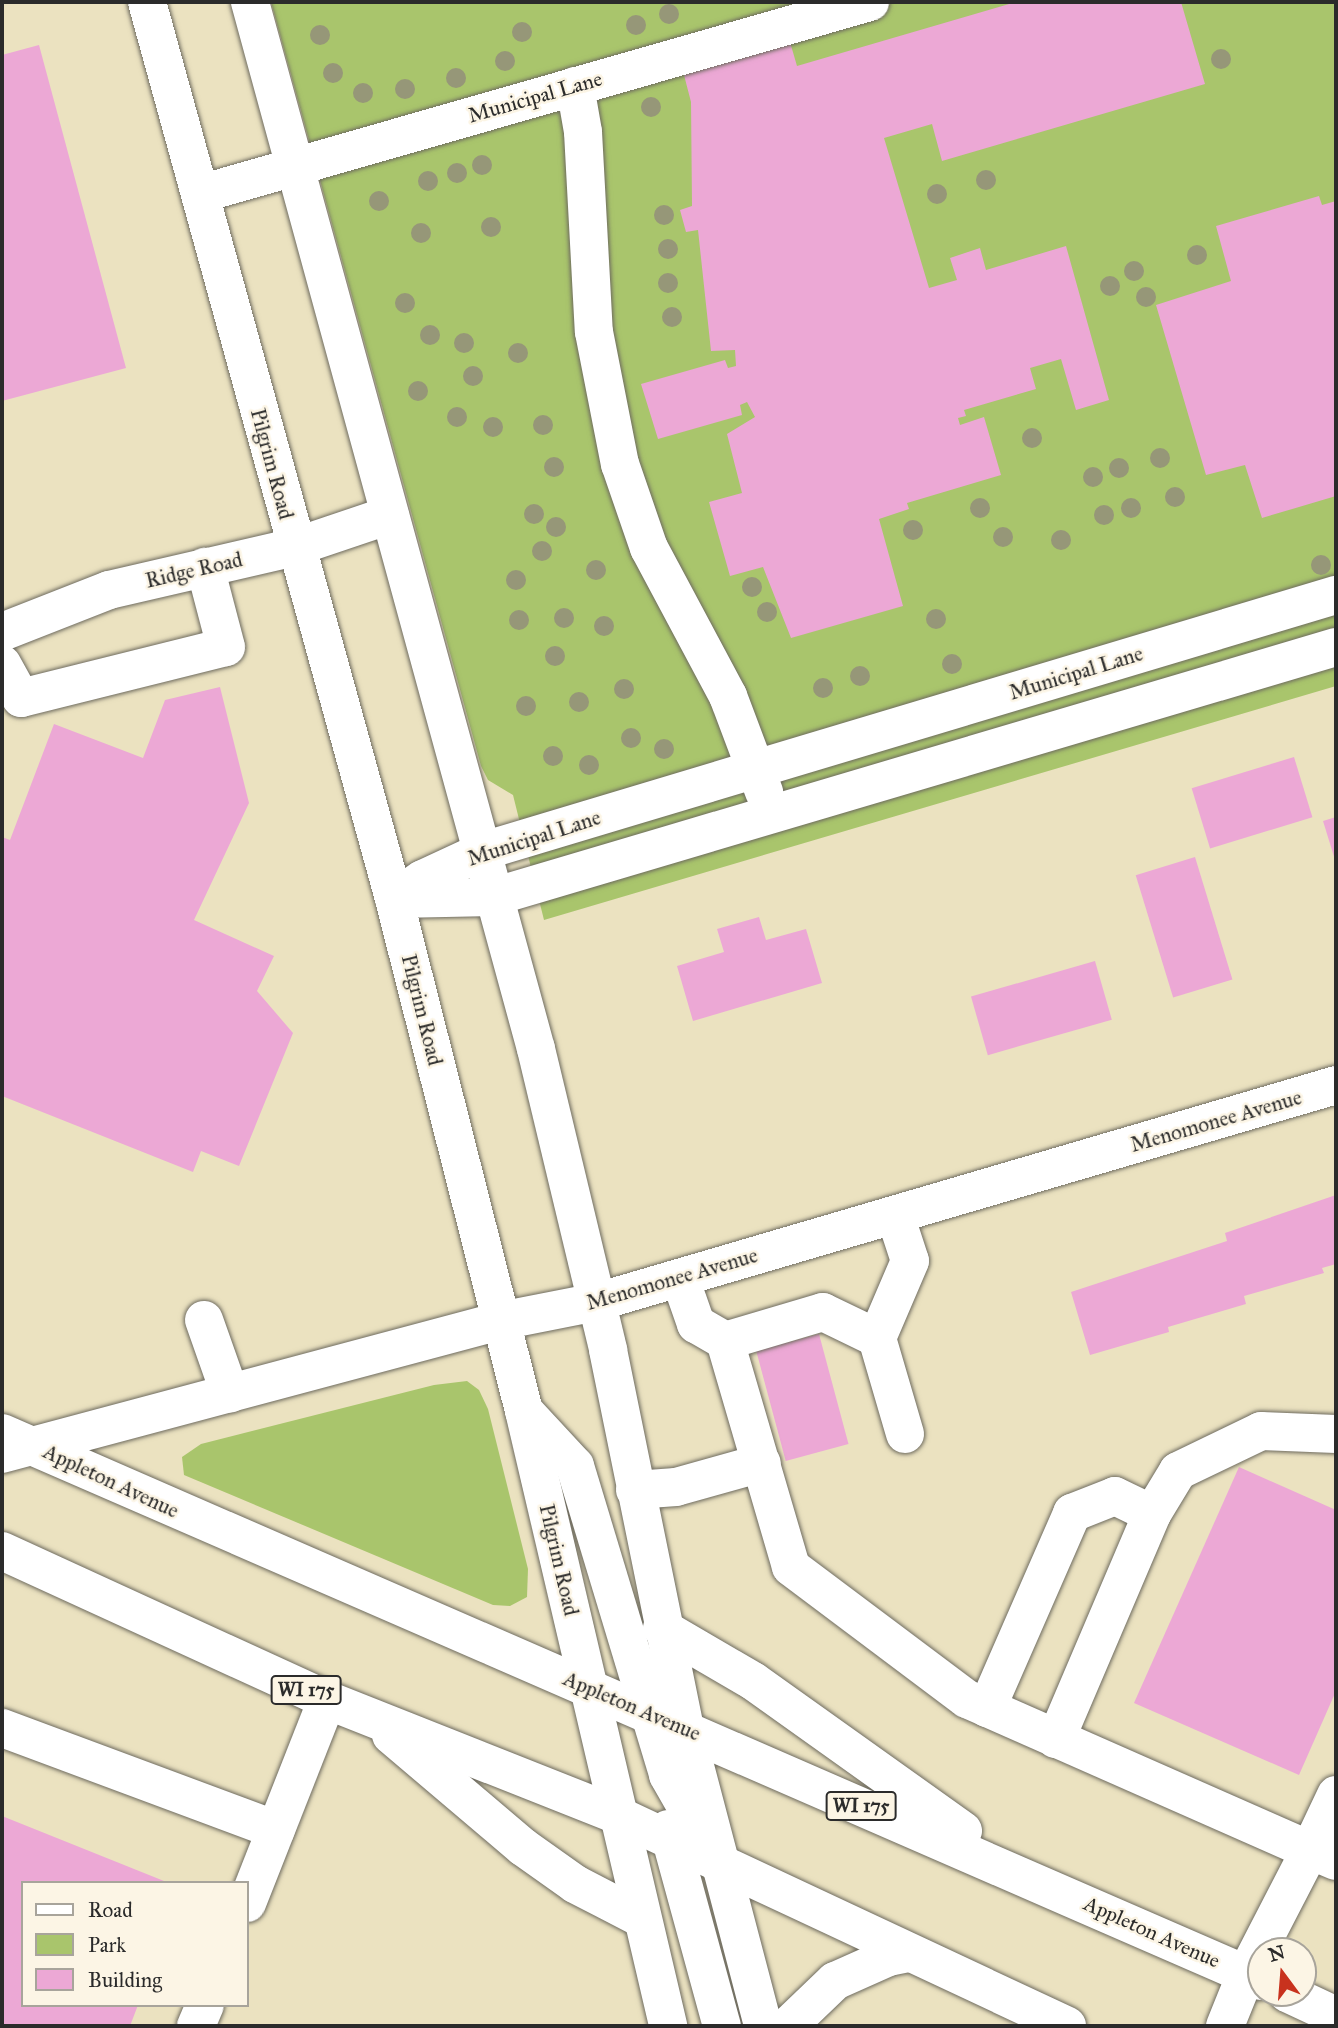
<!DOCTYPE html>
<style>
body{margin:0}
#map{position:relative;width:1338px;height:2028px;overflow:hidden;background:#ebe2c0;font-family:"IM FELL Great Primer",serif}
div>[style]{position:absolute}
.green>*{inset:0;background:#a9c56c}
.building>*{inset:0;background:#eca8d5;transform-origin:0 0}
.roads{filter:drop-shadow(0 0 2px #6e6b5f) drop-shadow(0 0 2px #6e6b5f)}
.minor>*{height:38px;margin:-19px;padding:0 19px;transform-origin:19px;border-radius:19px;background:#fff}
.major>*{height:38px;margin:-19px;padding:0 19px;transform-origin:19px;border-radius:19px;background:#fff}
.trees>*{width:20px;height:20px;margin:-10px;border-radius:50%;background:#969778}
span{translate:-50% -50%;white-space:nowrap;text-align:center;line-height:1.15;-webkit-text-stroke:5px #fcf5e5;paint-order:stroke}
.shield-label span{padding:2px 5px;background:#fcf5e5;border:2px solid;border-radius:5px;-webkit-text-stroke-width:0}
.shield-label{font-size:19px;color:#2b2b2b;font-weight:700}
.street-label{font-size:21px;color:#2b2b2b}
.frame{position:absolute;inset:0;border:4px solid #2b2b2b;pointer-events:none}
.legend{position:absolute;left:21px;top:1881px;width:228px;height:126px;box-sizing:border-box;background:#fcf5e5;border:2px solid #a8a49b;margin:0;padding:9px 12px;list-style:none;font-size:21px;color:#2b2b2b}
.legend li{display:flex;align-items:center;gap:14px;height:35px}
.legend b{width:35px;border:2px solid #a8a49b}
.north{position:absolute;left:1247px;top:1937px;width:70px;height:70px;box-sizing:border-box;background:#fcf5e5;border:2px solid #a8a49b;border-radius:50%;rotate:344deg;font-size:19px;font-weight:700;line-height:28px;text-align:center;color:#2b2b2b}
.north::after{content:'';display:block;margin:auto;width:24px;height:32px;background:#c8321e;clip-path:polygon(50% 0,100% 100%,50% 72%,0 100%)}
</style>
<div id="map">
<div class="green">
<i style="clip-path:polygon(271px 2px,1336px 2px,1336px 686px,544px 920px,513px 795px,488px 780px,481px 766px)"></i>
<i style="clip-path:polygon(467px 1381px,479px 1390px,488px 1409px,528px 1569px,527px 1597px,510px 1606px,493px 1605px,184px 1475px,182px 1457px,201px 1444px,434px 1385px)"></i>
</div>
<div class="building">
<i style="clip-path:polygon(1016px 2px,1181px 2px,1205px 84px,942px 161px,932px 124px,884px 138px,929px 288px,957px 280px,950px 258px,980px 248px,986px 270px,1066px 246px,1109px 400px,1076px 410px,1061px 359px,1030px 368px,1036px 389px,964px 410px,966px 416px,958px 418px,960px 425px,984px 417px,1001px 475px,907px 503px,909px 509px,879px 519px,903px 606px,791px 638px,763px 567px,730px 576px,709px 502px,742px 493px,727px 434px,755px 417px,747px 402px,740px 405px,742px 415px,658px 439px,641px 384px,725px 360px,728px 368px,736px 366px,735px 350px,711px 351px,698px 230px,686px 232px,680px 210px,692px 206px,691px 102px,684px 75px,790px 42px,797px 66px)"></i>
<i style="clip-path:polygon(39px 45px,126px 368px,2px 401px,2px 55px)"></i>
<i style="clip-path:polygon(1319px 196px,1322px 205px,1336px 201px,1336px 496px,1262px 518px,1245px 465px,1206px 475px,1156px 305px,1231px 281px,1216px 226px)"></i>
<i style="clip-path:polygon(220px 687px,249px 803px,194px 920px,274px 956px,257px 991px,293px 1033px,239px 1166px,201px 1151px,193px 1172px,2px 1096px,2px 837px,10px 840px,54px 724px,143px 758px,165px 700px)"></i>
<i style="left:1294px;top:757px;width:63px;height:107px;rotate:73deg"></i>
<i style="clip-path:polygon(1336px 817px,1336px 863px,1323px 821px)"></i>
<i style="left:1195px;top:857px;width:128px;height:62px;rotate:73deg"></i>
<i style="clip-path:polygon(759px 917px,766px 940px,806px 929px,822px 983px,693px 1021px,677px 966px,724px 952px,717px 929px)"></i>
<i style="left:1095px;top:961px;width:61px;height:129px;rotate:74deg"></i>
<i style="clip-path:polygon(1336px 1195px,1336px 1264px,1322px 1268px,1324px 1273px,1244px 1296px,1246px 1304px,1168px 1327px,1169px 1332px,1090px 1355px,1071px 1292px,1227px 1241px,1225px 1233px)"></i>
<i style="left:819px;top:1334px;width:114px;height:65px;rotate:75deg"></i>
<i style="clip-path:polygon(1239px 1467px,1336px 1510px,1336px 1691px,1299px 1775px,1134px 1703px)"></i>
<i style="clip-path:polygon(2px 1816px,169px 1883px,23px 1883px,23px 2005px,138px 2005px,130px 2026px,2px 2026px)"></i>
</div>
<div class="roads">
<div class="minor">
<i style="left:147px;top:2px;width:930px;rotate:74.6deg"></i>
<i style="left:394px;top:899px;width:528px;rotate:75.75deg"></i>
<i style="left:524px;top:1411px;width:285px;rotate:76.8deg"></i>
<i style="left:250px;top:2px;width:1085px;rotate:74.72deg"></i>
<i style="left:536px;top:1049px;width:309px;rotate:76.5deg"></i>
<i style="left:608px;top:1350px;width:386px;rotate:78.5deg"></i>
<i style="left:575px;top:86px;width:47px;rotate:80.1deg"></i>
<i style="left:583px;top:132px;width:200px;rotate:86.9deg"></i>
<i style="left:594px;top:332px;width:135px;rotate:78.9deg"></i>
<i style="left:620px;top:464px;width:89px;rotate:71deg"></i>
<i style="left:649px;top:548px;width:168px;rotate:61.9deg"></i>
<i style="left:728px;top:696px;width:103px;rotate:69.4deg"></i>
<i style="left:200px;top:194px;width:697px;rotate:-15.99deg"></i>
<i style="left:2px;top:632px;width:115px;rotate:-21.4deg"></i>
<i style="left:109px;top:590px;width:191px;rotate:-13deg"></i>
<i style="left:295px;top:547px;width:100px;rotate:-18.6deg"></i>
<i style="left:2px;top:664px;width:39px;rotate:61deg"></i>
<i style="left:21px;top:698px;width:211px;rotate:-14deg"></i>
<i style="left:226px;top:647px;width:83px;rotate:-104.7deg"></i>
<i style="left:394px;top:899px;width:35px;rotate:-35deg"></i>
<i style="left:423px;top:879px;width:66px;rotate:-25deg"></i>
<i style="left:483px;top:851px;width:891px;rotate:-16.71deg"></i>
<i style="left:396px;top:899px;width:97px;rotate:-1.2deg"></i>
<i style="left:493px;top:897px;width:879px;rotate:-16.52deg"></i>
<i style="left:895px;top:1215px;width:48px;rotate:71.9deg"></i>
<i style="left:910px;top:1261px;width:84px;rotate:113.2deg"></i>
<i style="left:877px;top:1338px;width:100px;rotate:73.7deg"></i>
<i style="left:680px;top:1278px;width:49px;rotate:70.8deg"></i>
<i style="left:696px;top:1324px;width:34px;rotate:30deg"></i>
<i style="left:725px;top:1341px;width:235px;rotate:73.7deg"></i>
<i style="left:791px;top:1567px;width:220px;rotate:36.9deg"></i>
<i style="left:967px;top:1699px;width:375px;rotate:23.8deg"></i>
<i style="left:1310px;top:1850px;width:140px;rotate:117.3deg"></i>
<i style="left:204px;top:1320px;width:78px;rotate:70.6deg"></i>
<i style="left:725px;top:1341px;width:102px;rotate:-16.5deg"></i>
<i style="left:823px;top:1312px;width:60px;rotate:25.7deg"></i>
<i style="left:2px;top:1454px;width:515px;rotate:-14.95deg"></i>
<i style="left:500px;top:1321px;width:99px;rotate:-11.1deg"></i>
<i style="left:597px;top:1302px;width:770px;rotate:-16.36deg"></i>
<i style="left:635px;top:1490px;width:41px;rotate:-4.2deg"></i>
<i style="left:676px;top:1487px;width:89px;rotate:-15.6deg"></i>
<i style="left:1152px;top:1514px;width:50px;rotate:-58.8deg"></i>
<i style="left:1178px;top:1471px;width:92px;rotate:-25.7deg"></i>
<i style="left:1261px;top:1431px;width:75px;rotate:2.3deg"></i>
<i style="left:987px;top:1708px;width:213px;rotate:-66.4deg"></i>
<i style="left:1072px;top:1513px;width:46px;rotate:-21.6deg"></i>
<i style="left:1115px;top:1496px;width:41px;rotate:25.9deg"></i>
<i style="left:1152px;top:1514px;width:245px;rotate:113.1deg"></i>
<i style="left:2px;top:1728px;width:292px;rotate:20.4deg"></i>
<i style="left:1336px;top:1795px;width:61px;rotate:115.3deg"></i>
<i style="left:1310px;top:1850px;width:28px;rotate:23deg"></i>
<i style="left:247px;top:1903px;width:218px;rotate:-68.5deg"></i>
<i style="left:196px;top:2026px;width:23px;rotate:-67deg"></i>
</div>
<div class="major">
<i style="left:524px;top:1411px;width:75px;rotate:47.2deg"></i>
<i style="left:575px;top:1466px;width:323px;rotate:73.2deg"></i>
<i style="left:668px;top:1775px;width:105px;rotate:60.3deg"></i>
<i style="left:2px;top:1433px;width:1373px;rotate:23.52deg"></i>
<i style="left:2px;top:1551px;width:358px;rotate:24.6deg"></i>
<i style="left:327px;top:1700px;width:312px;rotate:21.6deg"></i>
<i style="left:617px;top:1815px;width:497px;rotate:25.1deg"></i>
<i style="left:662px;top:1628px;width:105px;rotate:30.2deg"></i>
<i style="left:753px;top:1681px;width:258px;rotate:35.5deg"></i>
<i style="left:589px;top:1688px;width:347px;rotate:76.8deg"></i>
<i style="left:685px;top:1728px;width:308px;rotate:75.3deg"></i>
<i style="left:391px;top:1735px;width:173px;rotate:40.3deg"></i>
<i style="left:523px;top:1847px;width:64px;rotate:35.4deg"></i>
<i style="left:575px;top:1884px;width:72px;rotate:27.3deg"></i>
<i style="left:668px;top:1829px;width:204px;rotate:74.7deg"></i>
<i style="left:1287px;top:1993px;width:54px;rotate:25.1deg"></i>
<i style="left:788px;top:2026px;width:65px;rotate:-43.8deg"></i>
<i style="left:835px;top:1981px;width:59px;rotate:-24deg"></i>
<i style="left:889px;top:1957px;width:19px;rotate:-12deg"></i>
<i style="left:1225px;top:2026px;width:56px;rotate:-68deg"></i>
</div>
</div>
<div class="trees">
<i style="left:669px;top:14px"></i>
<i style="left:636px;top:25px"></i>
<i style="left:522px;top:32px"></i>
<i style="left:320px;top:35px"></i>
<i style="left:1221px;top:59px"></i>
<i style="left:505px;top:61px"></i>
<i style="left:333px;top:73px"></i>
<i style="left:456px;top:78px"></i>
<i style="left:405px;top:89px"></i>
<i style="left:363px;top:93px"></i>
<i style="left:651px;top:107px"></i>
<i style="left:482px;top:165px"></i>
<i style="left:457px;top:173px"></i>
<i style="left:986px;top:180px"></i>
<i style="left:428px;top:181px"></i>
<i style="left:937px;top:194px"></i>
<i style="left:379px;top:201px"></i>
<i style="left:664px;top:215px"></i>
<i style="left:491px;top:227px"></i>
<i style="left:421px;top:233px"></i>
<i style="left:668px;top:249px"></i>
<i style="left:1197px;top:255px"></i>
<i style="left:1134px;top:271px"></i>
<i style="left:668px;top:283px"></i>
<i style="left:1110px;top:286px"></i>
<i style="left:1146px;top:297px"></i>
<i style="left:405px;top:303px"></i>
<i style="left:672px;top:317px"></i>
<i style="left:430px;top:335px"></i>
<i style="left:464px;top:343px"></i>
<i style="left:518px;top:353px"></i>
<i style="left:473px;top:376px"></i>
<i style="left:418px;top:391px"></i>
<i style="left:457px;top:417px"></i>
<i style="left:543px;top:425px"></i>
<i style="left:493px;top:427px"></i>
<i style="left:1032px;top:438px"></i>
<i style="left:1160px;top:458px"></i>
<i style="left:554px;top:467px"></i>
<i style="left:1119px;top:468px"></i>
<i style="left:1093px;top:477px"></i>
<i style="left:1175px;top:497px"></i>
<i style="left:980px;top:508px"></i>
<i style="left:1131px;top:508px"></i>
<i style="left:534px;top:514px"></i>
<i style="left:1104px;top:515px"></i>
<i style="left:556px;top:527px"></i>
<i style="left:913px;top:530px"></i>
<i style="left:1003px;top:537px"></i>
<i style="left:1061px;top:540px"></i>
<i style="left:542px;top:551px"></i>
<i style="left:1321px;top:565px"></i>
<i style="left:596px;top:570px"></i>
<i style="left:516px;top:580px"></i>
<i style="left:752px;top:587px"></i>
<i style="left:767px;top:612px"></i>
<i style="left:564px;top:618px"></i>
<i style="left:936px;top:619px"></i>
<i style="left:519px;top:620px"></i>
<i style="left:604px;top:626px"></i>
<i style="left:555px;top:656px"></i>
<i style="left:952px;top:664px"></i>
<i style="left:860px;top:676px"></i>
<i style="left:823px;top:688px"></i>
<i style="left:624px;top:689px"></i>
<i style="left:579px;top:702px"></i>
<i style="left:526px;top:706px"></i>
<i style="left:631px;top:738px"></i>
<i style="left:664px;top:749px"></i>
<i style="left:553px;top:756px"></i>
<i style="left:589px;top:765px"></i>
</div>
<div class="shield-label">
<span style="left:306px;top:1690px">WI 175</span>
<span style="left:861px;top:1806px">WI 175</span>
</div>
<div class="street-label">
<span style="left:535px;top:97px;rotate:-16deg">Municipal Lane</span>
<span style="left:272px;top:464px;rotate:75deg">Pilgrim Road</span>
<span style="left:194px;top:570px;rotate:-13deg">Ridge Road</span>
<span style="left:1076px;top:673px;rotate:-17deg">Municipal Lane</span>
<span style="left:534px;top:838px;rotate:-18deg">Municipal Lane</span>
<span style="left:422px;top:1010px;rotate:76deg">Pilgrim Road</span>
<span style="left:1216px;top:1121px;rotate:-16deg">Menomonee Avenue</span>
<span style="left:672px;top:1279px;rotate:-16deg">Menomonee Avenue</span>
<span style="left:111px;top:1481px;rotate:25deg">Appleton Avenue</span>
<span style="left:559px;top:1560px;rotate:77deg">Pilgrim Road</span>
<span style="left:632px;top:1706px;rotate:23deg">Appleton Avenue</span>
<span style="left:1152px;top:1932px;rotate:24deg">Appleton Avenue</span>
</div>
<div class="frame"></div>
<ul class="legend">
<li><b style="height:9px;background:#fff"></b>Road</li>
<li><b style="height:19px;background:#a9c56c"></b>Park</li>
<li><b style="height:19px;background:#eca8d5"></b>Building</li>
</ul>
<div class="north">N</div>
</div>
